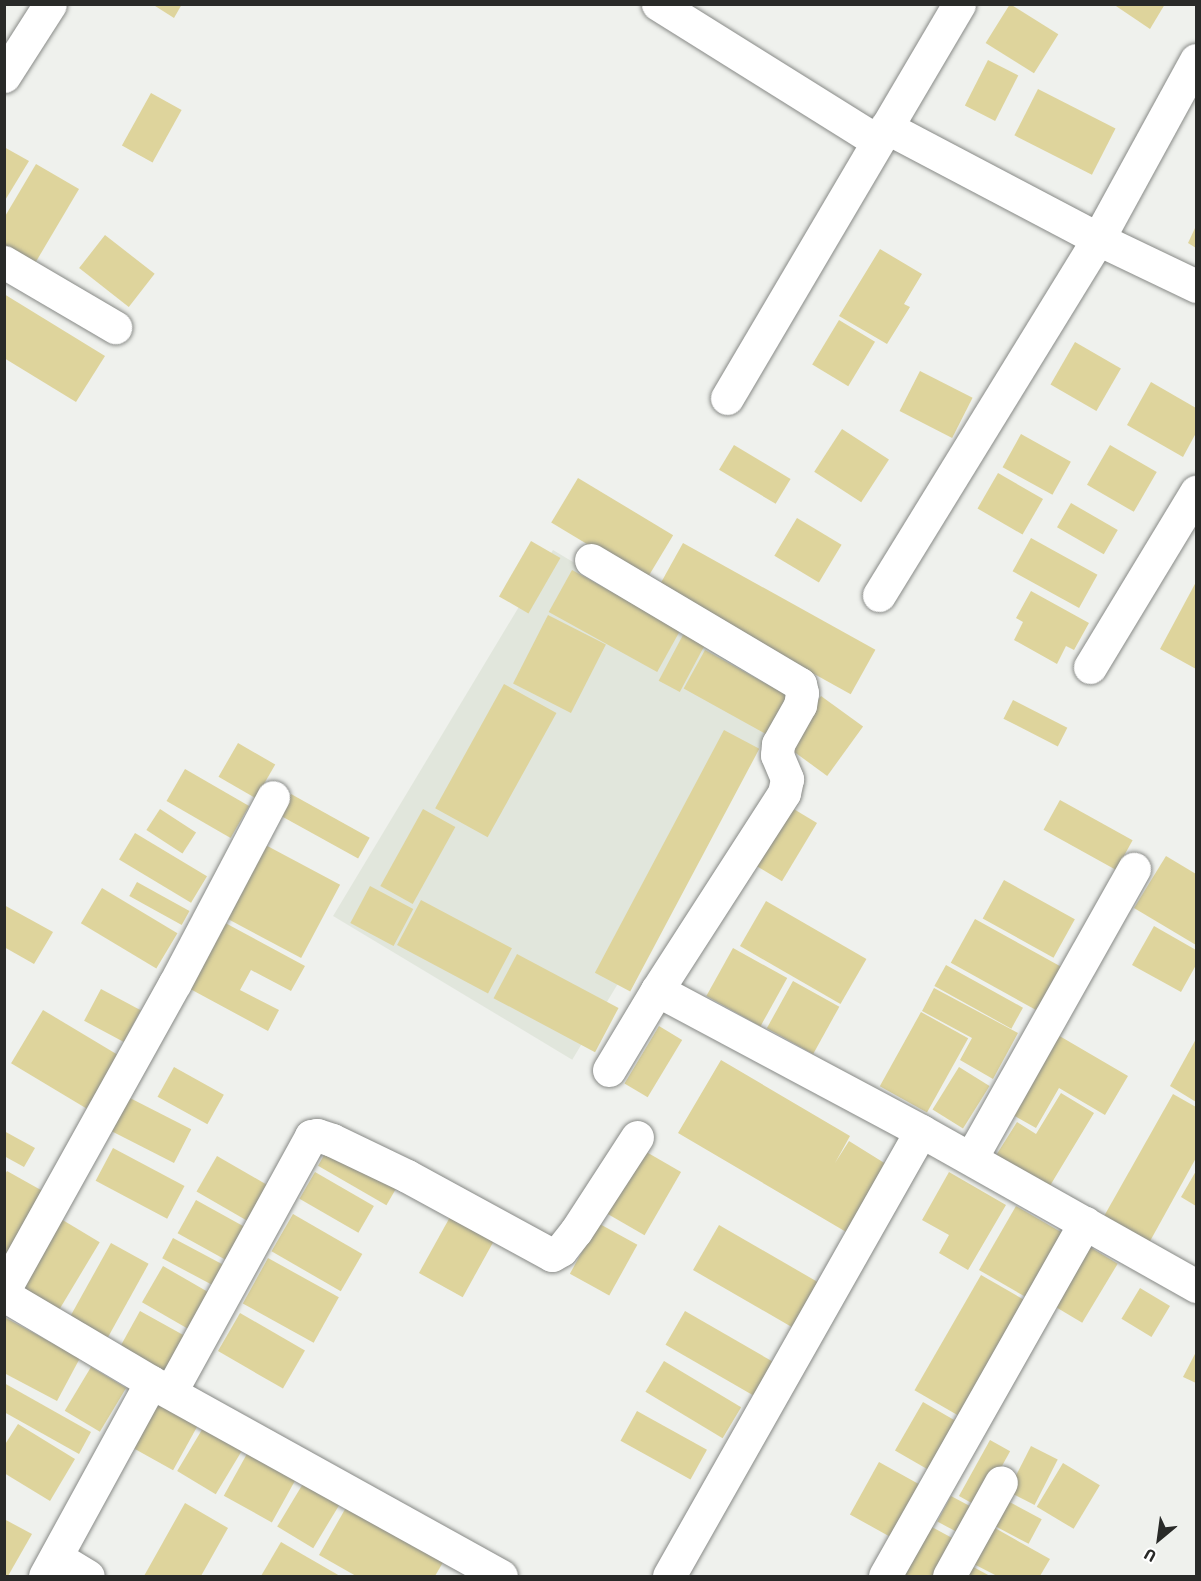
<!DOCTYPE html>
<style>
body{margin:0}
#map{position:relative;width:1201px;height:1581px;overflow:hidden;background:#eff1ed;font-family:Signika,sans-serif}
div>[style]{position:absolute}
.built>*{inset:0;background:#e1e6dc;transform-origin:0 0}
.building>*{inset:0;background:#ded49c;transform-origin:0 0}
.roads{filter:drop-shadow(0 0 2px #888a87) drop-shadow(0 0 2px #888a87)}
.minor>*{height:33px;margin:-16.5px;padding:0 16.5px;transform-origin:16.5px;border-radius:16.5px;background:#fff}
span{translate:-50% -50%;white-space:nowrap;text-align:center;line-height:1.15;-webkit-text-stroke:4.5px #fff;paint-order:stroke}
.frame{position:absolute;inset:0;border:6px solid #292a28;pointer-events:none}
.north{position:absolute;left:1129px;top:1509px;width:60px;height:60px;-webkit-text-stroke:4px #fff;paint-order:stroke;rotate:209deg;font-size:16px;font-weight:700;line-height:24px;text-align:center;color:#292a28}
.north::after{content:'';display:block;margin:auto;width:21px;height:27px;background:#292a28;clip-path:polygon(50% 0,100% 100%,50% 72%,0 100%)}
</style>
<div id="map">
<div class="built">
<i style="left:553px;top:550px;width:279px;height:427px;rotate:31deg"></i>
</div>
<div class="building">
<i style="clip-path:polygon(152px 4px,182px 4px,174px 18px)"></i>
<i style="left:1010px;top:4px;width:57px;height:46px;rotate:32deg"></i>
<i style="clip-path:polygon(1113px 4px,1165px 4px,1150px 29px)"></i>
<i style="left:988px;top:60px;width:34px;height:51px;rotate:27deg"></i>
<i style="left:1038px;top:89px;width:87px;height:52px;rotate:27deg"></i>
<i style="left:151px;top:93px;width:35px;height:60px;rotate:29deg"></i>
<i style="clip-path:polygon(4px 147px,29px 161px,4px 202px)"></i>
<i style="clip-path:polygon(36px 164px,79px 189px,34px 265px,4px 247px,4px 218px)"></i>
<i style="clip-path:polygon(1196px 226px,1196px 248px,1188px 243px)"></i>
<i style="left:105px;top:235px;width:63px;height:42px;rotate:38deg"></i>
<i style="clip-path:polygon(880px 249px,922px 274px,904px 304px,910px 307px,887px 344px,839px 316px)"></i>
<i style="clip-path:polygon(4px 294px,105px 356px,76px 402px,4px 358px)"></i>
<i style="left:839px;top:320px;width:42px;height:52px;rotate:31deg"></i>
<i style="left:1075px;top:342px;width:53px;height:49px;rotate:30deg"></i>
<i style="left:920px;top:371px;width:59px;height:45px;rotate:27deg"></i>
<i style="clip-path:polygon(1151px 382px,1196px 408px,1196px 433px,1183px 457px,1127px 425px)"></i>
<i style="left:842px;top:429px;width:56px;height:51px;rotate:33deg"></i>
<i style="left:1021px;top:434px;width:57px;height:38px;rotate:29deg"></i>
<i style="left:734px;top:445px;width:66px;height:29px;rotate:31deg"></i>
<i style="left:1110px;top:445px;width:54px;height:46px;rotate:30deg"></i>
<i style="left:998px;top:473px;width:52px;height:41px;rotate:30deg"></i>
<i style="left:578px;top:478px;width:111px;height:52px;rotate:31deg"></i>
<i style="left:1071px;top:503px;width:54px;height:28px;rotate:30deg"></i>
<i style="left:797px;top:518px;width:52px;height:44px;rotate:31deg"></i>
<i style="left:1031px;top:538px;width:76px;height:38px;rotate:29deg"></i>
<i style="left:531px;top:541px;width:34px;height:64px;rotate:30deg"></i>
<i style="left:683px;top:543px;width:220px;height:51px;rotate:29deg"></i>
<i style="left:572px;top:570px;width:124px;height:48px;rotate:29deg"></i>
<i style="clip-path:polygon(1196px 582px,1196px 669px,1160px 649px)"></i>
<i style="clip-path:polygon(1031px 591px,1089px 623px,1074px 650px,1066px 646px,1057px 664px,1014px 640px,1023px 622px,1016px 618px)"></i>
<i style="left:548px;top:615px;width:65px;height:77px;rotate:27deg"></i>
<i style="left:684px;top:633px;width:24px;height:54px;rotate:28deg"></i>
<i style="left:705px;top:650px;width:94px;height:44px;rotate:29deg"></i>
<i style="left:504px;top:684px;width:60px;height:142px;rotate:29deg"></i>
<i style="left:821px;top:696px;width:52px;height:61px;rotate:36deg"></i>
<i style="left:1013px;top:700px;width:61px;height:21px;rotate:27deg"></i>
<i style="left:724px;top:730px;width:40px;height:275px;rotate:28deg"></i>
<i style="left:238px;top:743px;width:43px;height:39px;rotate:30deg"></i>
<i style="left:185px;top:769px;width:74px;height:37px;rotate:30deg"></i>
<i style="left:291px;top:794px;width:90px;height:24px;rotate:29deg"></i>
<i style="left:1060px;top:800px;width:83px;height:34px;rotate:29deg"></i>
<i style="left:787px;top:805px;width:35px;height:68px;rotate:31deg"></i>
<i style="left:160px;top:809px;width:43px;height:25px;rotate:33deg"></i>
<i style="left:423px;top:809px;width:37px;height:88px;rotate:29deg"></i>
<i style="left:135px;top:833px;width:84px;height:31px;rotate:31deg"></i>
<i style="left:258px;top:841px;width:93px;height:83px;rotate:28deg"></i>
<i style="clip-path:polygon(1166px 856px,1196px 874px,1196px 945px,1134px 908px)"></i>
<i style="left:1004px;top:880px;width:81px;height:44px;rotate:29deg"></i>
<i style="left:137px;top:882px;width:60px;height:16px;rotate:29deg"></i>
<i style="left:370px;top:886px;width:49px;height:42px;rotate:28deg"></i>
<i style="left:102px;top:888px;width:88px;height:41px;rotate:31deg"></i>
<i style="left:421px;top:900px;width:103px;height:51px;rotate:28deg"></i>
<i style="left:766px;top:901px;width:116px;height:52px;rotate:30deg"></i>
<i style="clip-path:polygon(4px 905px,53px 932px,34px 964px,4px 947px)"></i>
<i style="clip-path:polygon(216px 918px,305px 966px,291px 991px,251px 970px,240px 990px,279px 1010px,268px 1031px,181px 984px)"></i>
<i style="left:975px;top:919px;width:99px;height:50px;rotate:29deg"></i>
<i style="clip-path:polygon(1154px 926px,1196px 950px,1196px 965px,1181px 992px,1132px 965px)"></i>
<i style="left:733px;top:948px;width:62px;height:55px;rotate:29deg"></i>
<i style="left:517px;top:954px;width:115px;height:50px;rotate:28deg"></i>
<i style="left:946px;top:965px;width:88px;height:24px;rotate:29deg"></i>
<i style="left:793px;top:981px;width:53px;height:54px;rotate:29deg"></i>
<i style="clip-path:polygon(934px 988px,1018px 1033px,993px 1079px,960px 1060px,972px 1038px,922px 1011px)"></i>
<i style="left:101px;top:989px;width:45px;height:36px;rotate:28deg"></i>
<i style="left:43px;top:1010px;width:88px;height:62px;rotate:31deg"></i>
<i style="left:921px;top:1012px;width:54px;height:85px;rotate:29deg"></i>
<i style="left:659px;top:1026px;width:27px;height:67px;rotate:31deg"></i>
<i style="clip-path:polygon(1051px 1031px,1128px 1076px,1105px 1115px,1059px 1088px,1036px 1128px,1013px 1115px)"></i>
<i style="clip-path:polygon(1196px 1039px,1196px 1102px,1170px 1086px)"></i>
<i style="clip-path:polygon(721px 1060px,850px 1136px,835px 1163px,849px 1141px,894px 1169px,853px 1236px,678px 1133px)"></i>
<i style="left:174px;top:1067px;width:57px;height:34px;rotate:29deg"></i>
<i style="left:959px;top:1067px;width:36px;height:50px;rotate:32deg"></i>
<i style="clip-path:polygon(1061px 1093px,1094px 1113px,1048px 1189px,995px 1157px,1017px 1122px,1036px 1134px)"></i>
<i style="clip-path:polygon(1173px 1094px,1196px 1107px,1196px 1158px,1149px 1243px,1103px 1218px)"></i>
<i style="left:128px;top:1097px;width:71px;height:38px;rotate:27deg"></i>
<i style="clip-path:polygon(4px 1131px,35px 1148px,24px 1167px,4px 1156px)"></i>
<i style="left:330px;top:1145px;width:79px;height:24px;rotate:30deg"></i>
<i style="left:636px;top:1146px;width:52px;height:73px;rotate:30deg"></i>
<i style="left:113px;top:1148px;width:81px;height:37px;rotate:28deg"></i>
<i style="left:217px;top:1156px;width:61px;height:41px;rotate:30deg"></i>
<i style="clip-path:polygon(7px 1171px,48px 1194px,4px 1269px,4px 1176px)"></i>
<i style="clip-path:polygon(1196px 1171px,1196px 1206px,1181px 1197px)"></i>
<i style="left:315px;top:1172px;width:68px;height:31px;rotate:30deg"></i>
<i style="clip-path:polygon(949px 1172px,1006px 1205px,968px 1270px,939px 1253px,949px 1235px,922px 1220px)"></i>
<i style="left:196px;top:1200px;width:62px;height:38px;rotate:29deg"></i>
<i style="left:1016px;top:1206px;width:58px;height:74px;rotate:30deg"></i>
<i style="left:293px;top:1214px;width:80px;height:43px;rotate:30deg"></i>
<i style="left:56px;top:1216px;width:51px;height:83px;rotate:31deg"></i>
<i style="left:450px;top:1217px;width:50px;height:64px;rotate:29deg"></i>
<i style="left:598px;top:1223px;width:45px;height:58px;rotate:29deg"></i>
<i style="left:719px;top:1225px;width:114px;height:52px;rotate:30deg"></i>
<i style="left:173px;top:1238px;width:59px;height:23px;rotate:28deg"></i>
<i style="left:1080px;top:1241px;width:44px;height:69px;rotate:31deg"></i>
<i style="left:111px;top:1243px;width:43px;height:89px;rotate:29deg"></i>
<i style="left:268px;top:1258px;width:81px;height:52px;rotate:29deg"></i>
<i style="left:163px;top:1266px;width:60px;height:42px;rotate:30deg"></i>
<i style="left:981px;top:1275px;width:58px;height:133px;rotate:30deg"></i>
<i style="left:1140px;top:1288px;width:35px;height:36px;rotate:31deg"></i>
<i style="left:140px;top:1311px;width:51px;height:43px;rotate:29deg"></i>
<i style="left:685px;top:1311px;width:111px;height:39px;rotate:30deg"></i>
<i style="left:240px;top:1313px;width:75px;height:44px;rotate:30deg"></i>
<i style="clip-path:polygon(4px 1317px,80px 1358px,57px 1401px,4px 1373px)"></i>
<i style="clip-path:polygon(1196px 1352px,1196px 1383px,1183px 1377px)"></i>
<i style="left:664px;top:1361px;width:90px;height:36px;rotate:31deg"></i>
<i style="left:91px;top:1367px;width:41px;height:51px;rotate:31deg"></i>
<i style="clip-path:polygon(4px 1383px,91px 1432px,79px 1454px,4px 1412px)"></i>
<i style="left:149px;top:1394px;width:58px;height:55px;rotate:29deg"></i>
<i style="left:923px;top:1402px;width:42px;height:56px;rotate:30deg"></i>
<i style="left:637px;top:1411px;width:80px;height:34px;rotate:29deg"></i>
<i style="left:206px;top:1423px;width:45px;height:56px;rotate:31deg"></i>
<i style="clip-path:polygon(18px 1424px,75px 1459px,50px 1501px,4px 1473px,4px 1446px)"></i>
<i style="left:990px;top:1440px;width:23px;height:64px;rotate:29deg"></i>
<i style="left:1031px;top:1446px;width:30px;height:51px;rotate:27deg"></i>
<i style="left:248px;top:1452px;width:55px;height:50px;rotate:29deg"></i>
<i style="left:879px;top:1462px;width:52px;height:60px;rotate:29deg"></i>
<i style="left:1063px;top:1463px;width:43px;height:51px;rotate:31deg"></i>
<i style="left:304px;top:1482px;width:42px;height:52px;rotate:31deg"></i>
<i style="left:951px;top:1496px;width:26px;height:29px;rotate:28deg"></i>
<i style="left:1002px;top:1498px;width:45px;height:28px;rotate:28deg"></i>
<i style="clip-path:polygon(185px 1503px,228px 1528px,201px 1576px,144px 1576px)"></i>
<i style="clip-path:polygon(348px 1504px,445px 1559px,435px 1576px,356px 1576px,319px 1555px)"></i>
<i style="clip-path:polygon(4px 1519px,32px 1534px,8px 1576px,4px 1576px)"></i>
<i style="clip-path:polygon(919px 1520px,954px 1539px,933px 1576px,893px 1576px)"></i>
<i style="clip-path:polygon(986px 1523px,1050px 1559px,1040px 1576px,997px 1576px,966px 1560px)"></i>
<i style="clip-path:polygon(281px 1542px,340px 1576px,261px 1576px)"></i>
<i style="clip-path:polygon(966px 1563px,990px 1576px,958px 1576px)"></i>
</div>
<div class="roads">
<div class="minor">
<i style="left:658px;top:4px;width:258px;rotate:32deg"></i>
<i style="left:4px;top:76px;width:85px;rotate:-57.4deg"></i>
<i style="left:886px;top:127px;width:240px;rotate:27.8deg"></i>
<i style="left:1098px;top:239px;width:109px;rotate:25.6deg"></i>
<i style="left:4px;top:262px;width:129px;rotate:30.4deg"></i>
<i style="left:727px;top:398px;width:457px;rotate:-59.5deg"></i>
<i style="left:591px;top:560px;width:243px;rotate:30.7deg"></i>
<i style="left:800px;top:684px;width:9px;rotate:77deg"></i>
<i style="left:802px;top:693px;width:12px;rotate:99deg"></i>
<i style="left:800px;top:705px;width:45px;rotate:119.4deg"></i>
<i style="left:778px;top:744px;width:11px;rotate:95deg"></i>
<i style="left:777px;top:755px;width:26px;rotate:67deg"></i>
<i style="left:787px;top:779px;width:14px;rotate:102deg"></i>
<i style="left:784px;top:793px;width:234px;rotate:122.8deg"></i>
<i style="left:879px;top:595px;width:418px;rotate:-58.4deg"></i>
<i style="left:1098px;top:239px;width:204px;rotate:-61.3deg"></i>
<i style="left:1090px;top:667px;width:205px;rotate:-58.8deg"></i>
<i style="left:609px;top:1070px;width:93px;rotate:-59deg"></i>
<i style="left:657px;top:990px;width:299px;rotate:28.1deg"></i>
<i style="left:921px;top:1131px;width:316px;rotate:29.4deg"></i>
<i style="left:971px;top:1158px;width:332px;rotate:-60.6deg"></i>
<i style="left:4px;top:1290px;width:351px;rotate:-60.9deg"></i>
<i style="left:175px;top:983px;width:210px;rotate:-62.2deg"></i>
<i style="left:4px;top:1295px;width:171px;rotate:30.6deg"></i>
<i style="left:151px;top:1382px;width:400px;rotate:29deg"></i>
<i style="left:171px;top:1391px;width:291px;rotate:-61.2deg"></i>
<i style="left:311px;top:1136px;width:6px;rotate:-9deg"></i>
<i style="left:317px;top:1135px;width:16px;rotate:18deg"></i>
<i style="left:332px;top:1140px;width:83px;rotate:25.6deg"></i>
<i style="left:407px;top:1176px;width:165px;rotate:28.6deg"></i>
<i style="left:552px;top:1255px;width:10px;rotate:-29deg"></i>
<i style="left:561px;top:1250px;width:24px;rotate:-52deg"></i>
<i style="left:576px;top:1231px;width:112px;rotate:-57deg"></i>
<i style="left:56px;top:1557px;width:37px;rotate:31deg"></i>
<i style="left:45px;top:1576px;width:221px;rotate:-61.3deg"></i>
<i style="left:669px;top:1576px;width:511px;rotate:-60.48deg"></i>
<i style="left:885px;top:1576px;width:406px;rotate:-60.5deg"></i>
<i style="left:949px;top:1576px;width:107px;rotate:-61deg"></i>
</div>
</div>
<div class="frame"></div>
<div class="north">U</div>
</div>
